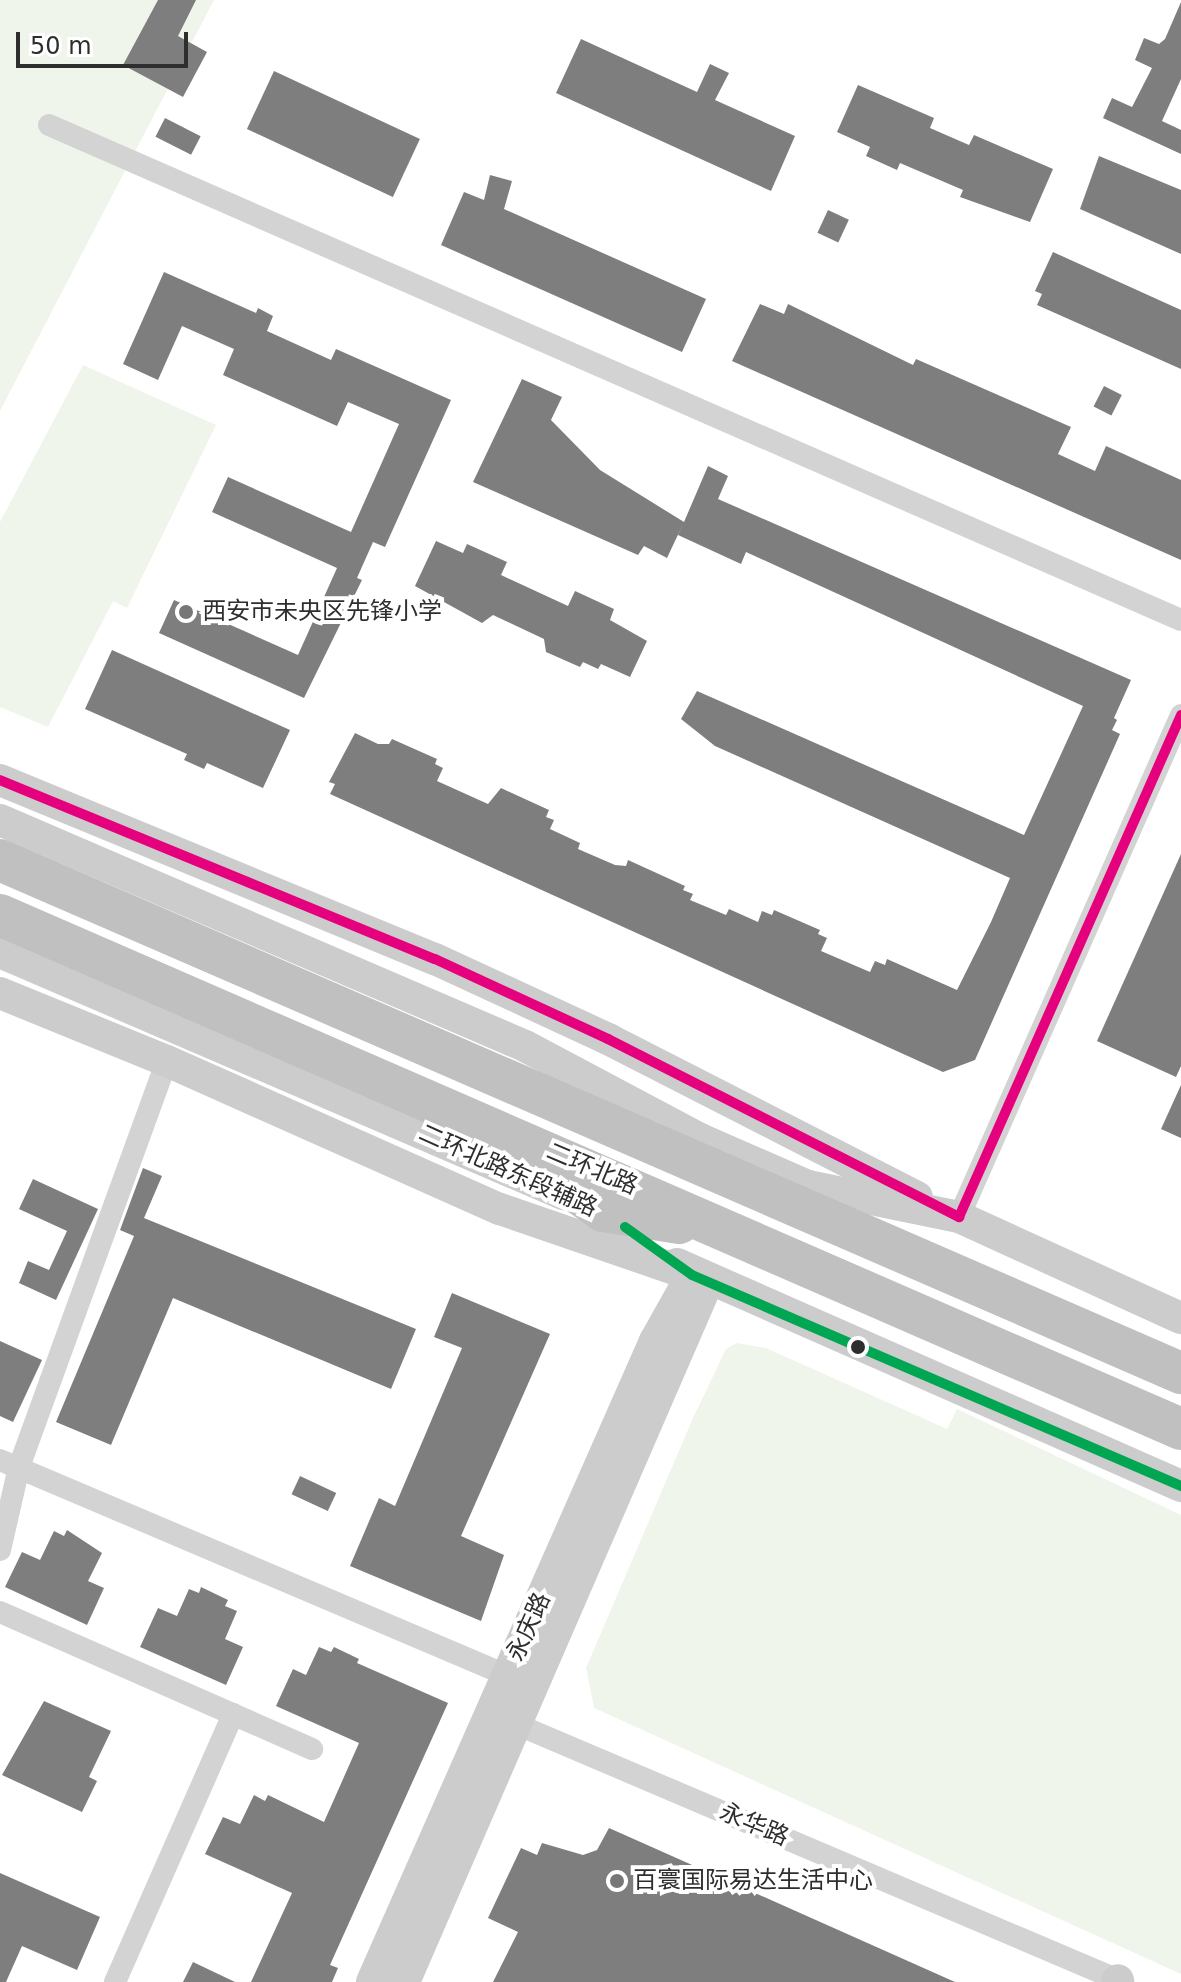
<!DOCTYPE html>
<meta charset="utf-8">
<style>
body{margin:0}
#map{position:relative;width:1181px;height:1982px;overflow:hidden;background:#fff;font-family:"DejaVu Sans","Noto Sans SC",sans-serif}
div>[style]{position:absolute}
.green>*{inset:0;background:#f0f5eb}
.building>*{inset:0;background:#7e7e7e;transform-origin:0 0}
.street>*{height:22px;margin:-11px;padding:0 11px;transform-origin:11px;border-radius:11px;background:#d3d3d3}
.secondary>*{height:32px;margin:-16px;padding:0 16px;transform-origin:16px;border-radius:16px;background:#ccc}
.highway>*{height:42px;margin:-21px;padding:0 21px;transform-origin:21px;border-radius:21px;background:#c0c0c0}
.bus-1>*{height:10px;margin:-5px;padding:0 5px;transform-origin:5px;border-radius:5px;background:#e5007d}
.bus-2>*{height:10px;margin:-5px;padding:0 5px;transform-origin:5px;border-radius:5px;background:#00a651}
.dots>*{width:22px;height:22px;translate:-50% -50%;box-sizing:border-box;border:4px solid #fff;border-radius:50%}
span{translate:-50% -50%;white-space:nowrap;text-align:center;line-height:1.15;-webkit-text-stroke:8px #fff;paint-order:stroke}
.poi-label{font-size:24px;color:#2e2e2e}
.left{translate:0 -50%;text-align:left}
.street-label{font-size:24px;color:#2e2e2e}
.scale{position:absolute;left:16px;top:32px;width:172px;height:36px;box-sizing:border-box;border:4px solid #2e2e2e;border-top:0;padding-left:10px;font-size:24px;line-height:28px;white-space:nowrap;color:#2e2e2e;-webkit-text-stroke:6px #fff;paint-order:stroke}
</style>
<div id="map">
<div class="green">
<i style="clip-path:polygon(0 0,214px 0,0 411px)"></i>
<i style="clip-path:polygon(83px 365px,216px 425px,127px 608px,113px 601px,48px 727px,0 707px,0 522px)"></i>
<i style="clip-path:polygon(737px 1343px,766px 1348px,947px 1429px,957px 1409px,1181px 1515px,1181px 1974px,594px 1708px,586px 1668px,693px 1418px,726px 1349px)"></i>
</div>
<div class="building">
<i style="clip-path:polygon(158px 0,196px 0,178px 36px,207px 52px,183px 97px,123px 65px)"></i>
<i style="clip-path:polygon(1181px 2px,1181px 79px,1162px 121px,1181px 130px,1181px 154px,1103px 118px,1112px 98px,1132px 107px,1152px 68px,1135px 60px,1144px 38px,1159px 44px,1165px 39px)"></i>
<i style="clip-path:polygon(581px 39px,697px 92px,710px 64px,729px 73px,715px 100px,795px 136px,771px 191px,556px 93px)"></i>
<i style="left:274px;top:71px;width:161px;height:64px;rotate:25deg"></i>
<i style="clip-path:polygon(858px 85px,934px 118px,930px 128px,969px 145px,974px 135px,1053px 169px,1030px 222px,960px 197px,963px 190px,900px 163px,897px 170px,866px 156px,870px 147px,837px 132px)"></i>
<i style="left:165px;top:118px;width:40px;height:21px;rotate:27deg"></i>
<i style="clip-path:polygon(1099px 156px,1181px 190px,1181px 254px,1080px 209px)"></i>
<i style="clip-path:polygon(490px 175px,512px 181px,504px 209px,706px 299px,682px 352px,441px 245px,464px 192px,484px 200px)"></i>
<i style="left:828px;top:210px;width:23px;height:25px;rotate:25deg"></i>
<i style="clip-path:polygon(1053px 252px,1181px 310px,1181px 369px,1037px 305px,1042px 294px,1035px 291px)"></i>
<i style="clip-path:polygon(164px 272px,256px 313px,258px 308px,273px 316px,267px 331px,331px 360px,336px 349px,451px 400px,385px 547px,373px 542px,357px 578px,362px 580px,304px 698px,159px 633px,174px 600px,298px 655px,337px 568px,212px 512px,228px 477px,351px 532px,399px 424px,348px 402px,337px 426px,223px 375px,234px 349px,182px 326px,158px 380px,123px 364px)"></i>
<i style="clip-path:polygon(760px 304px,784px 314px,788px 304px,913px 365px,916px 359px,1071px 427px,1058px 454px,1095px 471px,1106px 446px,1181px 480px,1181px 560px,732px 361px)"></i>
<i style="clip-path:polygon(522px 379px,562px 397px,551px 420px,600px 470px,684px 522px,708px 466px,728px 476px,718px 499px,1131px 680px,1114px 718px,1117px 720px,1112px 730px,1120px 734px,975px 1060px,943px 1072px,330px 794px,335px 784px,329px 782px,355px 733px,378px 744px,389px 744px,392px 739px,437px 759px,435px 764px,443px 768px,437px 781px,488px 804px,501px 788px,549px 810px,546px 817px,554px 820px,550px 829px,580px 843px,578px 849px,615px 865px,626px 866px,628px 860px,685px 886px,683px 890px,693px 894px,690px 900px,726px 915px,729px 909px,758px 922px,762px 911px,772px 915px,774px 910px,820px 930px,818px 934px,827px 938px,821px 951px,870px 972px,875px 961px,885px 965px,887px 959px,957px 990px,991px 922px,1010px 878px,715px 746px,681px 719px,697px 691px,1024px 835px,1083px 706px,746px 552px,741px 564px,678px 535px,683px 524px,667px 558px,644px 546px,638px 555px,473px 482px)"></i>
<i style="left:1104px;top:386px;width:20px;height:23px;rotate:27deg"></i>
<i style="clip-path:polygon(436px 541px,463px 553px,467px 544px,507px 562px,501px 575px,568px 606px,575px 591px,614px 609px,610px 620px,647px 641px,630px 677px,601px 664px,598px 669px,583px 662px,580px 667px,546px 652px,544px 639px,493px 615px,482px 623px,415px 586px)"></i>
<i style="clip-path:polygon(112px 650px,290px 730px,263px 788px,207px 763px,204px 769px,184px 760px,187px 754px,85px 709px)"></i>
<i style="clip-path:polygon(1181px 854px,1181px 1066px,1176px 1077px,1097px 1041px)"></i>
<i style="clip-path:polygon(1181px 1085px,1181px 1138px,1161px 1129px)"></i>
<i style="clip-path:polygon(143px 1168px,162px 1176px,144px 1218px,416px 1329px,391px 1389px,173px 1298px,111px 1445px,56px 1422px,134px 1236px,120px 1230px)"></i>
<i style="clip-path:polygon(33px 1179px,98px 1209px,56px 1300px,19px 1283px,28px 1261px,49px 1270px,67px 1231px,19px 1209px)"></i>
<i style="clip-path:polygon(452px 1293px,550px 1334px,461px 1536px,504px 1555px,481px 1621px,350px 1566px,379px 1498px,395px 1506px,462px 1348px,434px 1337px)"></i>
<i style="clip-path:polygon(0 1341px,42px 1360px,13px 1422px,0 1416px)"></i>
<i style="left:300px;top:1476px;width:40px;height:20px;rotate:25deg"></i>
<i style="clip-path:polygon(67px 1530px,102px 1553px,88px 1581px,104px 1588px,87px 1625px,5px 1587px,22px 1552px,40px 1560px,54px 1531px,64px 1536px)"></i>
<i style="clip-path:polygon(201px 1587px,228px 1600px,225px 1606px,237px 1611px,225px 1639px,243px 1647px,226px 1685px,140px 1647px,158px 1608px,177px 1616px,189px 1589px,199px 1593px)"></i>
<i style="clip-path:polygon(319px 1647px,331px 1652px,334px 1647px,359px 1659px,357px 1663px,448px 1703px,330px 1965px,338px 1968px,332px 1982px,251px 1982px,292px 1893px,205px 1854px,223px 1817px,240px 1824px,254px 1795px,265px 1801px,268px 1795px,324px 1822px,359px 1743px,276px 1706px,293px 1669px,306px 1675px)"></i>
<i style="clip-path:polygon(44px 1701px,111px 1731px,89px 1777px,97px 1781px,82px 1812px,2px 1775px)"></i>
<i style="clip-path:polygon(609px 1828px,955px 1982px,493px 1982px,518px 1932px,488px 1918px,521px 1848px,537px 1855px,542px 1843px,583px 1855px,597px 1850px)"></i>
<i style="clip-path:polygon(0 1873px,100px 1917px,77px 1970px,22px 1946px,6px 1982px,0 1982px)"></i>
<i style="clip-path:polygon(193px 1962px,235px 1982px,183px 1982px)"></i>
</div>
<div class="street">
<i style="left:49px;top:125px;width:1235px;rotate:23.62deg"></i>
<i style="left:959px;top:1217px;width:549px;rotate:-66.14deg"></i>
<i style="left:0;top:1460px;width:563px;rotate:23.01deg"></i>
<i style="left:0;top:1550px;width:85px;rotate:-77.1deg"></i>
<i style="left:19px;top:1467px;width:432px;rotate:-70deg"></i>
<i style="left:0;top:1612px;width:341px;rotate:23.7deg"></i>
<i style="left:516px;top:1724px;width:660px;rotate:23.03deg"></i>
<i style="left:115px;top:1982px;width:293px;rotate:-66.2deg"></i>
</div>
<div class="secondary">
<i style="left:0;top:780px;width:470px;rotate:22.4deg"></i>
<i style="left:435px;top:959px;width:191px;rotate:24.8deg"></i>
<i style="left:608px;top:1039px;width:347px;rotate:27.1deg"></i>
<i style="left:0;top:820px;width:572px;rotate:23.29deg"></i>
<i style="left:525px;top:1046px;width:198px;rotate:28deg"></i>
<i style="left:700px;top:1139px;width:118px;rotate:23.5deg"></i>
<i style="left:808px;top:1186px;width:154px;rotate:11.6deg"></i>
<i style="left:959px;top:1217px;width:244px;rotate:24.5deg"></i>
<i style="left:0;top:952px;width:613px;rotate:23.26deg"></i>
<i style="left:0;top:993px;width:180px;rotate:22.2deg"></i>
<i style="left:167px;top:1061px;width:364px;rotate:24deg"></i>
<i style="left:500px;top:1209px;width:203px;rotate:19deg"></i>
<i style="left:692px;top:1275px;width:76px;rotate:119.3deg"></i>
<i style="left:655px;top:1341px;width:701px;rotate:113.82deg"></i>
<i style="left:677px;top:1264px;width:551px;rotate:23.77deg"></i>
<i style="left:404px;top:1982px;width:749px;rotate:-66.55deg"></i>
<i style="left:1117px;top:1982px;width:2px;rotate:-63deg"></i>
</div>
<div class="highway">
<i style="left:0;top:860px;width:1288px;rotate:23.48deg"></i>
<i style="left:0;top:915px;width:1288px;rotate:23.52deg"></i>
<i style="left:540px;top:1166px;width:77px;rotate:35.5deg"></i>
<i style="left:603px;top:1211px;width:77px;rotate:9deg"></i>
</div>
<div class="bus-1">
<i style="left:0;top:780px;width:470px;rotate:22.4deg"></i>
<i style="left:435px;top:959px;width:191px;rotate:24.8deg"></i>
<i style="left:608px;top:1039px;width:394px;rotate:26.9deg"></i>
<i style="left:959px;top:1217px;width:549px;rotate:-66.14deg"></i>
</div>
<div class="bus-2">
<i style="left:625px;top:1227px;width:82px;rotate:35.6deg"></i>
<i style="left:692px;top:1275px;width:533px;rotate:23.34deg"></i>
</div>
<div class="dots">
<i style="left:186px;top:612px;background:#777"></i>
<i style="left:858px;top:1347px;background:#2e2e2e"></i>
<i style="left:617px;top:1881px;background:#777"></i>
</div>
<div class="poi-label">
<span class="left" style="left:202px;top:612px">西安市未央区先锋小学</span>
<span class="left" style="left:633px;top:1881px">百寰国际易达生活中心</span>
</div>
<div class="street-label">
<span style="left:592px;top:1169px;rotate:23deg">二环北路</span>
<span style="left:508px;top:1171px;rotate:24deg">二环北路东段辅路</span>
<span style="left:529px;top:1627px;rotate:-66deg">永庆路</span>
<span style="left:754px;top:1825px;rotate:23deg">永华路</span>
</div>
<div class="scale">50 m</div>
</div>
